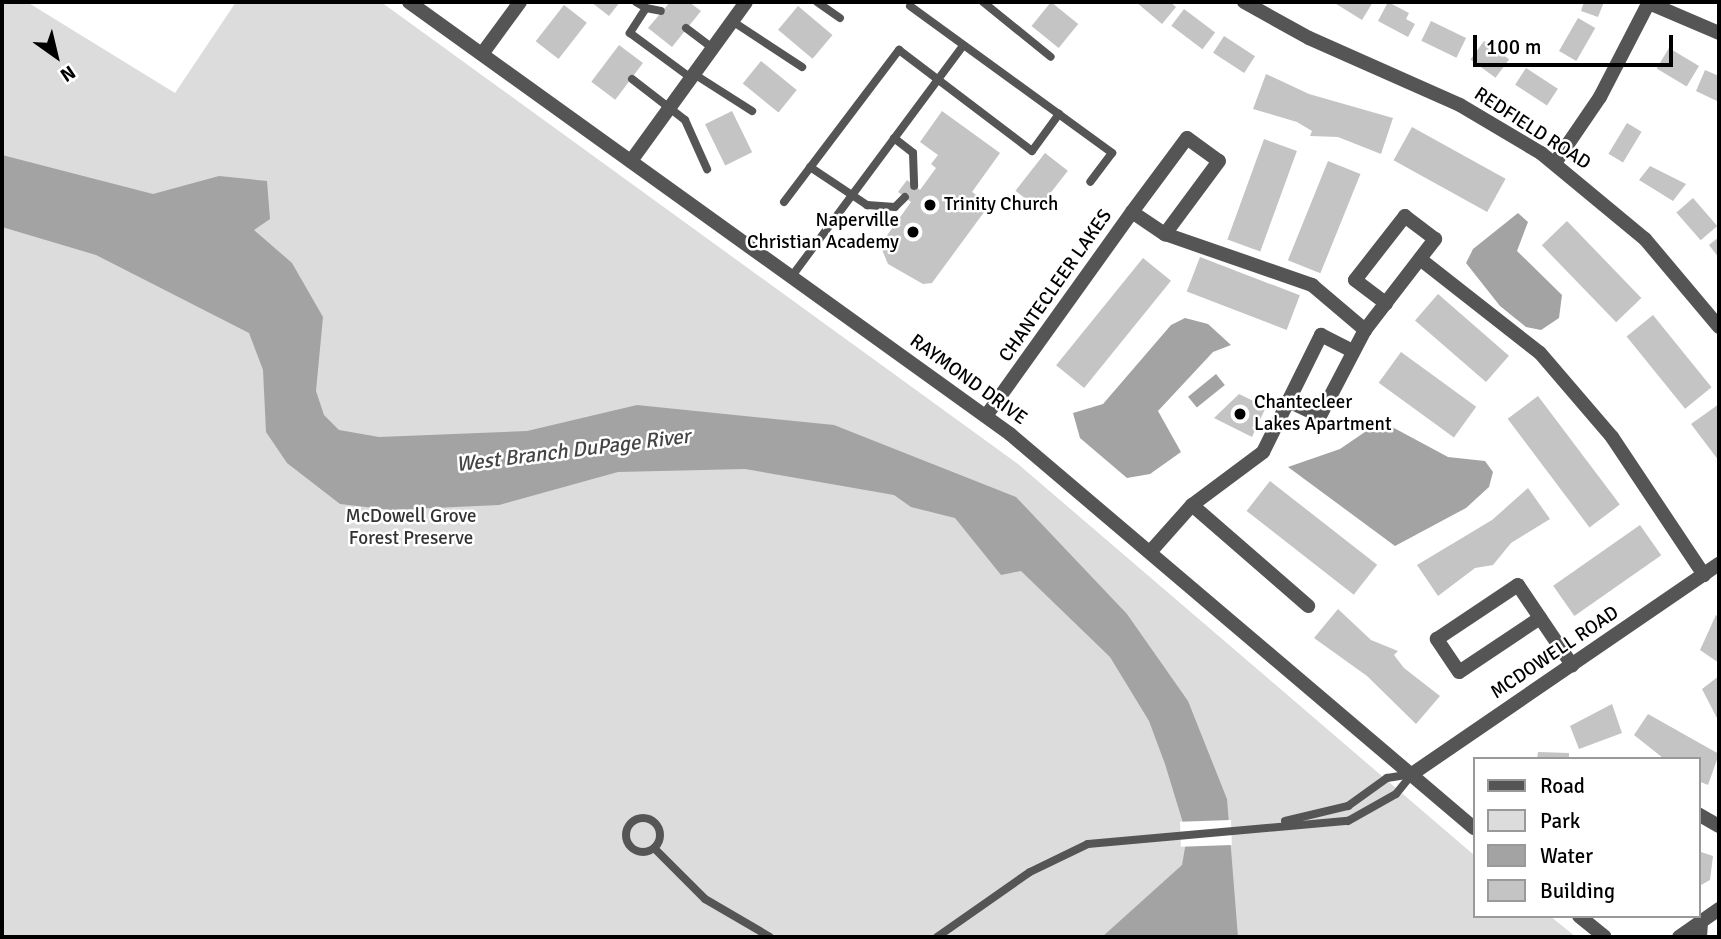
<!DOCTYPE html>
<style>
body{margin:0}
#map{position:relative;width:1721px;height:939px;overflow:hidden;background:#fff;font-family:Signika,sans-serif}
div>[style]{position:absolute}
.green>*{inset:0;background:#dcdcdc}
.water>*{inset:0;background:#a3a3a3;transform-origin:0 0}
.pier>*{inset:0;background:#fff;transform-origin:0 0}
.building>*{inset:0;background:#c4c4c4;transform-origin:0 0}
.service>*{height:8px;margin:-4px;padding:0 4px;transform-origin:4px;border-radius:4px;background:#555}
.service>.ring{margin:-4px;padding:0;box-sizing:content-box;background:none;border:8px solid #555;border-radius:50%}
.minor>*{height:14px;margin:-7px;padding:0 7px;transform-origin:7px;border-radius:7px;background:#555}
.tertiary>*{height:14px;margin:-7px;padding:0 7px;transform-origin:7px;border-radius:7px;background:#555}
.dots>*{width:19px;height:19px;translate:-50% -50%;box-sizing:border-box;border:4px solid #fff;border-radius:50%}
span{translate:-50% -50%;white-space:nowrap;text-align:center;line-height:1.15;-webkit-text-stroke:5px #fff;paint-order:stroke}
.street-label{font-size:19px;color:#000}
.poi-label{font-size:19px;color:#000}
.left{translate:0 -50%;text-align:left}
.right{translate:-100% -50%;text-align:right}
.park-label{font-size:19px;color:#333}
.water-label{font-size:21px;color:#444;font-style:italic}
.frame{position:absolute;inset:0;border:4px solid #000;pointer-events:none}
.legend{position:absolute;left:1473px;top:757px;width:228px;height:161px;box-sizing:border-box;background:#fff;border:2px solid #999;margin:0;padding:9px 12px;list-style:none;font-size:21px;color:#000}
.legend li{display:flex;align-items:center;gap:14px;height:35px}
.legend b{width:35px;border:2px solid #999}
.north{position:absolute;left:21px;top:21px;width:70px;height:70px;-webkit-text-stroke:5px #fff;paint-order:stroke;rotate:146deg;font-size:19px;font-weight:700;line-height:28px;text-align:center;color:#000}
.north::after{content:'';display:block;margin:auto;width:24px;height:32px;background:#000;clip-path:polygon(50% 0,100% 100%,50% 72%,0 100%)}
.scale{position:absolute;left:1473px;top:35px;width:200px;height:32px;box-sizing:border-box;border:4px solid #000;border-top:0;padding-left:9px;font-size:21px;line-height:24px;white-space:nowrap;color:#000;-webkit-text-stroke:5px #fff;paint-order:stroke}
</style>
<div id="map">
<div class="green">
<i style="clip-path:polygon(2px 2px,27px 2px,175px 93px,236px 2px,381px 2px,1018px 464px,1474px 855px,1474px 916px,1550px 916px,1576px 937px,2px 937px)"></i>
</div>
<div class="water">
<i style="clip-path:polygon(2px 155px,153px 194px,219px 176px,267px 181px,270px 219px,254px 230px,292px 263px,323px 317px,316px 391px,324px 415px,339px 430px,379px 437px,527px 431px,637px 405px,834px 425px,1016px 497px,1127px 614px,1188px 701px,1227px 799px,1238px 937px,1102px 937px,1182px 865px,1187px 836px,1165px 764px,1149px 721px,1110px 657px,1021px 571px,1001px 575px,955px 518px,911px 507px,894px 495px,745px 469px,618px 472px,499px 505px,391px 510px,340px 504px,287px 463px,266px 432px,263px 370px,249px 333px,96px 255px,2px 227px)"></i>
<i style="clip-path:polygon(1518px 213px,1528px 222px,1517px 251px,1562px 295px,1559px 318px,1541px 330px,1526px 327px,1500px 306px,1466px 263px,1473px 249px)"></i>
<i style="clip-path:polygon(1185px 318px,1208px 324px,1231px 345px,1213px 352px,1158px 411px,1181px 452px,1150px 474px,1127px 478px,1080px 438px,1073px 413px,1103px 404px,1171px 325px)"></i>
<i style="left:1216px;top:374px;width:14px;height:36px;rotate:51deg"></i>
<i style="clip-path:polygon(1381px 421px,1448px 457px,1485px 461px,1493px 472px,1489px 487px,1466px 508px,1395px 546px,1288px 467px,1340px 449px)"></i>
</div>
<div class="pier">
<i style="left:1231px;top:820px;width:25px;height:51px;rotate:88deg"></i>
</div>
<div class="building">
<i style="clip-path:polygon(591px 2px,620px 2px,609px 16px)"></i>
<i style="clip-path:polygon(670px 2px,689px 2px,701px 11px,672px 47px,648px 28px)"></i>
<i style="left:1051px;top:2px;width:35px;height:31px;rotate:39deg"></i>
<i style="clip-path:polygon(1136px 2px,1170px 2px,1176px 7px,1162px 24px)"></i>
<i style="clip-path:polygon(1333px 2px,1373px 2px,1362px 20px)"></i>
<i style="clip-path:polygon(1388px 2px,1409px 13px,1406px 19px,1415px 24px,1408px 37px,1378px 21px)"></i>
<i style="clip-path:polygon(1584px 2px,1604px 2px,1598px 17px,1581px 11px)"></i>
<i style="left:564px;top:5px;width:29px;height:46px;rotate:38deg"></i>
<i style="left:798px;top:6px;width:45px;height:31px;rotate:40deg"></i>
<i style="left:1184px;top:9px;width:39px;height:21px;rotate:37deg"></i>
<i style="left:1578px;top:18px;width:20px;height:38px;rotate:30deg"></i>
<i style="left:1431px;top:21px;width:39px;height:22px;rotate:26deg"></i>
<i style="left:1224px;top:36px;width:37px;height:20px;rotate:33deg"></i>
<i style="left:1484px;top:41px;width:31px;height:23px;rotate:36deg"></i>
<i style="left:619px;top:45px;width:30px;height:46px;rotate:37deg"></i>
<i style="left:1669px;top:48px;width:35px;height:24px;rotate:31deg"></i>
<i style="left:761px;top:61px;width:46px;height:29px;rotate:39deg"></i>
<i style="left:1526px;top:68px;width:38px;height:20px;rotate:33deg"></i>
<i style="clip-path:polygon(1705px 70px,1719px 76px,1719px 102px,1696px 91px)"></i>
<i style="clip-path:polygon(1266px 74px,1309px 94px,1393px 118px,1381px 154px,1338px 137px,1310px 136px,1312px 131px,1297px 122px,1253px 109px)"></i>
<i style="left:732px;top:111px;width:46px;height:30px;rotate:64deg"></i>
<i style="clip-path:polygon(942px 111px,1000px 153px,972px 192px,990px 204px,932px 283px,923px 284px,888px 264px,880px 245px,911px 202px,898px 192px,907px 180px,920px 190px,936px 168px,931px 164px,938px 155px,920px 142px)"></i>
<i style="left:1627px;top:123px;width:17px;height:36px;rotate:31deg"></i>
<i style="left:1412px;top:127px;width:107px;height:38px;rotate:29deg"></i>
<i style="left:1264px;top:139px;width:35px;height:107px;rotate:20deg"></i>
<i style="left:1045px;top:153px;width:29px;height:48px;rotate:38deg"></i>
<i style="left:1328px;top:161px;width:35px;height:107px;rotate:22deg"></i>
<i style="clip-path:polygon(1650px 166px,1686px 184px,1673px 201px,1639px 180px)"></i>
<i style="left:1693px;top:198px;width:37px;height:22px;rotate:49deg"></i>
<i style="left:1567px;top:221px;width:107px;height:35px;rotate:46deg"></i>
<i style="clip-path:polygon(1719px 237px,1719px 258px,1709px 245px)"></i>
<i style="left:1200px;top:257px;width:107px;height:37px;rotate:21deg"></i>
<i style="left:1143px;top:258px;width:36px;height:138px;rotate:39deg"></i>
<i style="left:1438px;top:294px;width:94px;height:35px;rotate:41deg"></i>
<i style="left:1653px;top:315px;width:93px;height:34px;rotate:51deg"></i>
<i style="left:1401px;top:352px;width:93px;height:38px;rotate:36deg"></i>
<i style="clip-path:polygon(1239px 394px,1266px 407px,1252px 437px,1214px 418px)"></i>
<i style="left:1538px;top:396px;width:136px;height:38px;rotate:53deg"></i>
<i style="clip-path:polygon(1719px 404px,1719px 461px,1691px 424px)"></i>
<i style="left:1270px;top:481px;width:136px;height:38px;rotate:38deg"></i>
<i style="clip-path:polygon(1528px 488px,1550px 519px,1511px 543px,1493px 565px,1475px 568px,1438px 596px,1417px 565px,1492px 520px)"></i>
<i style="left:1640px;top:525px;width:37px;height:106px;rotate:55deg"></i>
<i style="clip-path:polygon(1338px 609px,1371px 640px,1398px 651px,1394px 655px,1404px 668px,1440px 696px,1416px 724px,1367px 676px,1314px 638px)"></i>
<i style="clip-path:polygon(1716px 615px,1719px 617px,1719px 663px,1700px 650px)"></i>
<i style="clip-path:polygon(1719px 676px,1719px 722px,1702px 689px)"></i>
<i style="clip-path:polygon(1612px 704px,1622px 733px,1579px 749px,1570px 726px)"></i>
<i style="clip-path:polygon(1648px 714px,1719px 754px,1708px 785px,1698px 781px,1698px 759px,1663px 758px,1634px 735px)"></i>
<i style="clip-path:polygon(1538px 752px,1569px 753px,1569px 759px,1537px 759px)"></i>
<i style="clip-path:polygon(1698px 851px,1713px 856px,1710px 880px,1701px 885px)"></i>
</div>
<div class="service">
<i style="left:636px;top:2px;width:12px;rotate:31deg"></i>
<i style="left:646px;top:8px;width:30px;rotate:123deg"></i>
<i style="left:630px;top:33px;width:76px;rotate:36.4deg"></i>
<i style="left:817px;top:2px;width:28px;rotate:35deg"></i>
<i style="left:983px;top:2px;width:87px;rotate:39deg"></i>
<i style="left:910px;top:6px;width:250px;rotate:36deg"></i>
<i style="left:1112px;top:153px;width:36px;rotate:127deg"></i>
<i style="left:646px;top:8px;width:15px;rotate:11deg"></i>
<i style="left:732px;top:21px;width:84px;rotate:33.3deg"></i>
<i style="left:686px;top:28px;width:34px;rotate:37deg"></i>
<i style="left:694px;top:74px;width:69px;rotate:32.5deg"></i>
<i style="left:632px;top:79px;width:67px;rotate:37.7deg"></i>
<i style="left:685px;top:120px;width:54px;rotate:65.8deg"></i>
<i style="left:894px;top:138px;width:24px;rotate:38deg"></i>
<i style="left:913px;top:153px;width:33px;rotate:88deg"></i>
<i style="left:810px;top:167px;width:69px;rotate:33.7deg"></i>
<i style="left:867px;top:205px;width:28px;rotate:4deg"></i>
<i style="left:895px;top:207px;width:14px;rotate:-45deg"></i>
<i style="left:784px;top:202px;width:191px;rotate:-52.9deg"></i>
<i style="left:899px;top:50px;width:167px;rotate:37.2deg"></i>
<i style="left:1032px;top:151px;width:46px;rotate:-53.9deg"></i>
<i style="left:792px;top:276px;width:287px;rotate:-53.4deg"></i>
<i class="ring" style="left:626px;top:818px;width:26px;height:26px"></i>
<i style="left:1285px;top:821px;width:65px;rotate:-13.4deg"></i>
<i style="left:1348px;top:806px;width:48px;rotate:-35.7deg"></i>
<i style="left:1387px;top:778px;width:24px;rotate:-9deg"></i>
<i style="left:654px;top:848px;width:72px;rotate:45deg"></i>
<i style="left:705px;top:899px;width:75px;rotate:30.3deg"></i>
<i style="left:937px;top:937px;width:113px;rotate:-35deg"></i>
<i style="left:1030px;top:872px;width:64px;rotate:-25.8deg"></i>
<i style="left:1088px;top:844px;width:261px;rotate:-5.1deg"></i>
<i style="left:1348px;top:821px;width:55px;rotate:-29.4deg"></i>
<i style="left:1396px;top:794px;width:26px;rotate:-51deg"></i>
</div>
<div class="minor">
<i style="left:1244px;top:2px;width:74px;rotate:29deg"></i>
<i style="left:1309px;top:38px;width:165px;rotate:23.9deg"></i>
<i style="left:1460px;top:105px;width:94px;rotate:30.7deg"></i>
<i style="left:1541px;top:153px;width:135px;rotate:39.6deg"></i>
<i style="left:1645px;top:239px;width:115px;rotate:49.9deg"></i>
<i style="left:1649px;top:3px;width:76px;rotate:23.2deg"></i>
<i style="left:482px;top:54px;width:64px;rotate:-53.8deg"></i>
<i style="left:631px;top:161px;width:196px;rotate:-54.1deg"></i>
<i style="left:1555px;top:163px;width:80px;rotate:-55.7deg"></i>
<i style="left:1600px;top:97px;width:107px;rotate:-62.7deg"></i>
<i style="left:1132px;top:212px;width:92px;rotate:-53.4deg"></i>
<i style="left:1187px;top:138px;width:39px;rotate:36deg"></i>
<i style="left:1219px;top:161px;width:91px;rotate:126.5deg"></i>
<i style="left:1420px;top:259px;width:152px;rotate:38.1deg"></i>
<i style="left:1540px;top:353px;width:111px;rotate:49.4deg"></i>
<i style="left:1612px;top:437px;width:166px;rotate:56.3deg"></i>
<i style="left:1288px;top:401px;width:35px;rotate:25deg"></i>
<i style="left:1320px;top:416px;width:97px;rotate:-62.4deg"></i>
<i style="left:1365px;top:330px;width:115px;rotate:-52.4deg"></i>
<i style="left:1435px;top:239px;width:38px;rotate:-143deg"></i>
<i style="left:1405px;top:216px;width:81px;rotate:128deg"></i>
<i style="left:1355px;top:280px;width:39px;rotate:37deg"></i>
<i style="left:986px;top:416px;width:251px;rotate:-54.4deg"></i>
<i style="left:1132px;top:212px;width:40px;rotate:34deg"></i>
<i style="left:1165px;top:234px;width:156px;rotate:19.1deg"></i>
<i style="left:1312px;top:285px;width:70px;rotate:40.3deg"></i>
<i style="left:1192px;top:505px;width:154px;rotate:41deg"></i>
<i style="left:1151px;top:551px;width:62px;rotate:-48.3deg"></i>
<i style="left:1192px;top:505px;width:89px;rotate:-36.7deg"></i>
<i style="left:1263px;top:452px;width:131px;rotate:-63.6deg"></i>
<i style="left:1321px;top:335px;width:36px;rotate:27deg"></i>
<i style="left:1540px;top:618px;width:97px;rotate:146.3deg"></i>
<i style="left:1459px;top:672px;width:40px;rotate:-124deg"></i>
<i style="left:1437px;top:639px;width:97px;rotate:-33.7deg"></i>
<i style="left:1518px;top:585px;width:97px;rotate:56deg"></i>
<i style="left:1412px;top:774px;width:372px;rotate:-34.4deg"></i>
<i style="left:1698px;top:814px;width:24px;rotate:30deg"></i>
<i style="left:1679px;top:937px;width:49px;rotate:-35deg"></i>
<i style="left:1700px;top:937px;width:14px;rotate:-86deg"></i>
</div>
<div class="tertiary">
<i style="left:409px;top:2px;width:740px;rotate:35.71deg"></i>
<i style="left:1010px;top:434px;width:609px;rotate:40.34deg"></i>
<i style="left:1579px;top:916px;width:33px;rotate:39deg"></i>
</div>
<div class="dots">
<i style="left:930px;top:205px;background:#000"></i>
<i style="left:913px;top:232px;background:#000"></i>
<i style="left:1240px;top:414px;background:#000"></i>
</div>
<div class="street-label">
<span style="left:1532px;top:129px;rotate:33deg">REDFIELD ROAD</span>
<span style="left:1056px;top:286px;rotate:-55deg">CHANTECLEER LAKES</span>
<span style="left:968px;top:380px;rotate:36deg">RAYMOND DRIVE</span>
<span style="left:1555px;top:653px;rotate:-34deg">MCDOWELL ROAD</span>
</div>
<div class="poi-label">
<span class="left" style="left:944px;top:205px">Trinity Church</span>
<span class="right" style="left:899px;top:232px">Naperville<br>Christian Academy</span>
<span class="left" style="left:1254px;top:414px">Chantecleer<br>Lakes Apartment</span>
</div>
<div class="park-label">
<span style="left:411px;top:528px">McDowell Grove<br>Forest Preserve</span>
</div>
<div class="water-label">
<span style="left:573px;top:450px;rotate:-7deg">West Branch DuPage River</span>
</div>
<div class="frame"></div>
<ul class="legend">
<li><b style="height:9px;background:#555"></b>Road</li>
<li><b style="height:19px;background:#dcdcdc"></b>Park</li>
<li><b style="height:19px;background:#a3a3a3"></b>Water</li>
<li><b style="height:19px;background:#c4c4c4"></b>Building</li>
</ul>
<div class="north">N</div>
<div class="scale">100 m</div>
</div>
